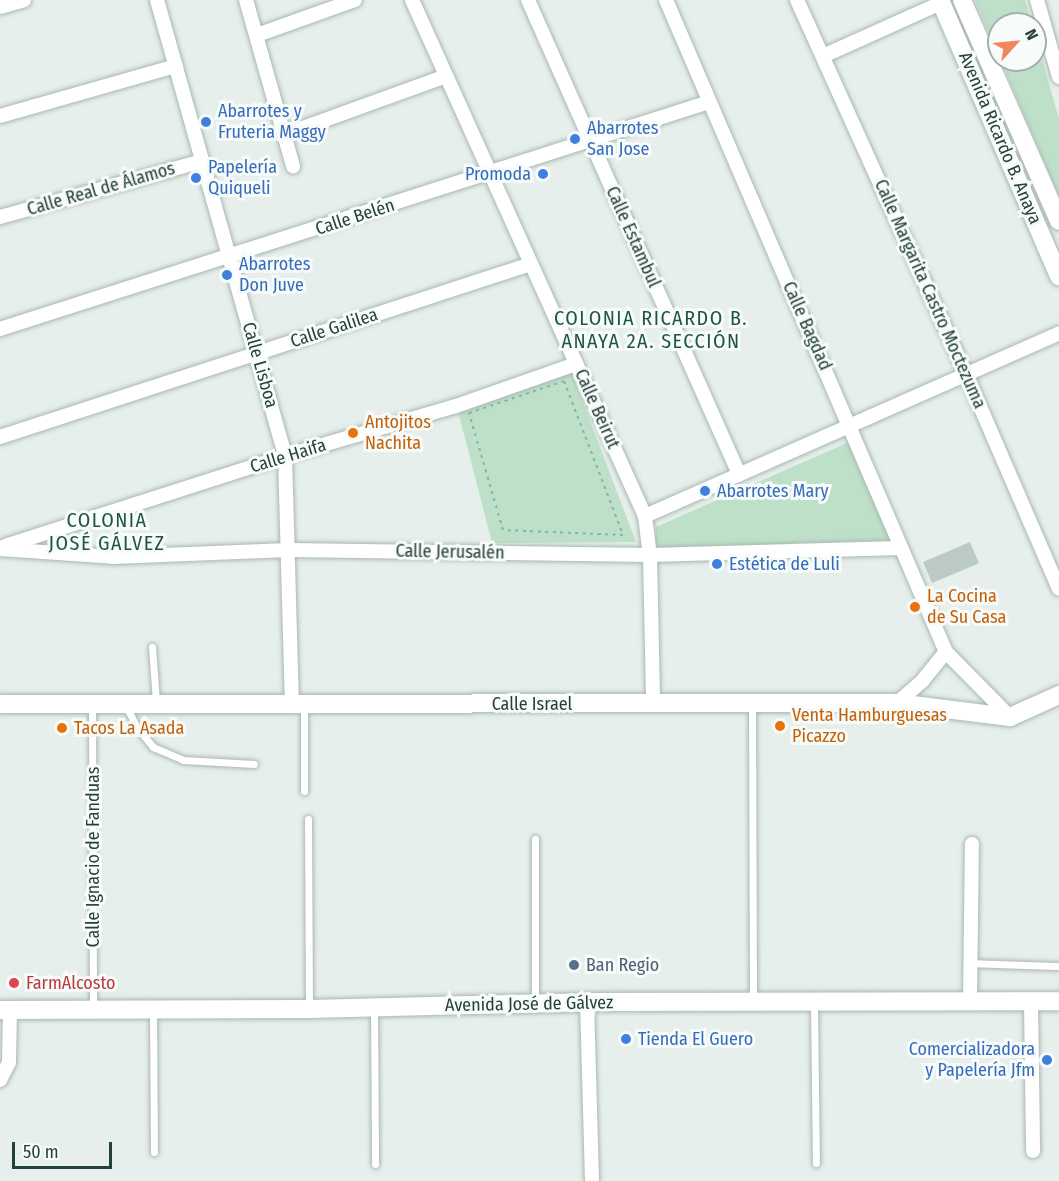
<!DOCTYPE html>
<meta charset="utf-8">
<style>
body{margin:0}
#map{position:relative;width:1059px;height:1181px;overflow:hidden;background:#e6efeb;font-family:"Fira Sans Condensed",sans-serif}
div>[style]{position:absolute}
.green>*{inset:0;background:#bfe0c8}
.building>*{inset:0;background:#bbcac4;transform-origin:0 0}
.path>*{height:2px;margin-top:-1px;transform-origin:0;background:repeating-linear-gradient(90deg,#86b3a5 0 3px,transparent 0 7.5px)}
.roads{filter:drop-shadow(0 0 2px #a8b8b2) drop-shadow(0 0 2px #a8b8b2)}
.lane>*{height:7px;margin:-3.5px;padding:0 3.5px;transform-origin:3.5px;border-radius:3.5px;background:#fff}
.street>*{height:14px;margin:-7px;padding:0 7px;transform-origin:7px;border-radius:7px;background:#fff}
.secondary>*{height:18px;margin:-9px;padding:0 9px;transform-origin:9px;border-radius:9px;background:#fff}
.dots>*{width:16px;height:16px;translate:-50% -50%;box-sizing:border-box;border:3px solid #f7fbf9;border-radius:50%}
span{translate:-50% -50%;white-space:nowrap;text-align:center;line-height:1.15;-webkit-text-stroke:6px #f7fbf9;paint-order:stroke}
.shop-label{font-size:18px;color:#366cbe}
.left{translate:0 -50%;text-align:left}
.right{translate:-100% -50%;text-align:right}
.street-label{font-size:18px;color:#24423a}
.food-label{font-size:18px;color:#c56008}
.service-label{font-size:18px;color:#4e5e75}
.health-label{font-size:18px;color:#be3a42}
.neighbourhood-label{font-size:20px;color:#1f5548;letter-spacing:1.5px}
.north{position:absolute;left:987px;top:12px;width:60px;height:60px;box-sizing:border-box;background:#f7fbf9;border:2px solid #a3b1ad;border-radius:50%;rotate:63deg;font-size:16px;font-weight:700;line-height:24px;text-align:center;color:#24423a}
.north::after{content:'';display:block;margin:auto;width:21px;height:27px;background:#f4845f;clip-path:polygon(50% 0,100% 100%,50% 72%,0 100%)}
.scale{position:absolute;left:12px;top:1142px;width:100px;height:27px;box-sizing:border-box;border:3px solid #24423a;border-top:0;padding-left:8px;font-size:18px;line-height:21px;white-space:nowrap;color:#24423a;-webkit-text-stroke:4px #f7fbf9;paint-order:stroke}
</style>
<div id="map">
<div class="green">
<i style="clip-path:polygon(975px 0,1025px 0,1032px 24px,999px 24px,999px 56px)"></i>
<i style="clip-path:polygon(1035px 34px,1059px 119px,1059px 197px,1001px 60px,1035px 60px)"></i>
<i style="clip-path:polygon(570px 368px,636px 542px,492px 543px,457px 407px)"></i>
<i style="clip-path:polygon(849px 442px,891px 540px,656px 549px,656px 527px)"></i>
</div>
<div class="building">
<i style="left:970px;top:542px;width:23px;height:51px;rotate:67deg"></i>
</div>
<div class="path">
<i style="left:564px;top:381px;width:165px;rotate:69deg"></i>
<i style="left:623px;top:535px;width:120px;rotate:-177.6deg"></i>
<i style="left:503px;top:530px;width:122px;rotate:-106.2deg"></i>
<i style="left:469px;top:413px;width:100px;rotate:-18.6deg"></i>
</div>
<div class="roads">
<div class="lane">
<i style="left:152px;top:647px;width:55px;rotate:85.8deg"></i>
<i style="left:92px;top:704px;width:304px;rotate:89.8deg"></i>
<i style="left:304px;top:704px;width:87px;rotate:90deg"></i>
<i style="left:752px;top:704px;width:297px;rotate:89.8deg"></i>
<i style="left:126px;top:706px;width:22px;rotate:63deg"></i>
<i style="left:136px;top:726px;width:27px;rotate:51deg"></i>
<i style="left:153px;top:747px;width:33px;rotate:23deg"></i>
<i style="left:183px;top:760px;width:71px;rotate:3.2deg"></i>
<i style="left:308px;top:819px;width:189px;rotate:89.7deg"></i>
<i style="left:971px;top:963px;width:88px;rotate:2deg"></i>
<i style="left:535px;top:1001px;width:162px;rotate:-90deg"></i>
<i style="left:814px;top:1004px;width:159px;rotate:89.3deg"></i>
<i style="left:374px;top:1007px;width:157px;rotate:89.6deg"></i>
<i style="left:153px;top:1011px;width:141px;rotate:89.6deg"></i>
</div>
<div class="street">
<i style="left:157px;top:0;width:474px;rotate:74.3deg"></i>
<i style="left:285px;top:456px;width:248px;rotate:88.4deg"></i>
<i style="left:246px;top:0;width:173px;rotate:74.2deg"></i>
<i style="left:412px;top:0;width:566px;rotate:65.7deg"></i>
<i style="left:645px;top:516px;width:39px;rotate:83deg"></i>
<i style="left:650px;top:555px;width:149px;rotate:88.8deg"></i>
<i style="left:528px;top:0;width:519px;rotate:66deg"></i>
<i style="left:666px;top:0;width:710px;rotate:66.76deg"></i>
<i style="left:946px;top:652px;width:91px;rotate:45.4deg"></i>
<i style="left:797px;top:0;width:410px;rotate:65.7deg"></i>
<i style="left:966px;top:374px;width:234px;rotate:66.6deg"></i>
<i style="left:1037px;top:0;width:80px;rotate:74.1deg"></i>
<i style="left:0;top:7px;width:25px;rotate:-16deg"></i>
<i style="left:257px;top:35px;width:104px;rotate:-19.7deg"></i>
<i style="left:823px;top:56px;width:129px;rotate:-24.2deg"></i>
<i style="left:0;top:116px;width:183px;rotate:-15.9deg"></i>
<i style="left:286px;top:134px;width:170px;rotate:-19.9deg"></i>
<i style="left:0;top:217px;width:210px;rotate:-15.5deg"></i>
<i style="left:0;top:329px;width:744px;rotate:-17.75deg"></i>
<i style="left:0;top:437px;width:558px;rotate:-18.05deg"></i>
<i style="left:645px;top:516px;width:453px;rotate:-23.8deg"></i>
<i style="left:5px;top:546px;width:294px;rotate:-17.8deg"></i>
<i style="left:285px;top:456px;width:178px;rotate:-16.3deg"></i>
<i style="left:456px;top:406px;width:127px;rotate:-19.3deg"></i>
<i style="left:0;top:549px;width:113px;rotate:4deg"></i>
<i style="left:113px;top:557px;width:175px;rotate:-2.3deg"></i>
<i style="left:288px;top:550px;width:362px;rotate:0.8deg"></i>
<i style="left:650px;top:555px;width:251px;rotate:-1.6deg"></i>
<i style="left:897px;top:703px;width:35px;rotate:-41deg"></i>
<i style="left:923px;top:680px;width:36px;rotate:-51deg"></i>
<i style="left:970px;top:1001px;width:157px;rotate:-89.3deg"></i>
<i style="left:1031px;top:1001px;width:150px;rotate:89.2deg"></i>
<i style="left:587px;top:1002px;width:179px;rotate:88.4deg"></i>
<i style="left:0;top:1080px;width:20px;rotate:-63deg"></i>
<i style="left:9px;top:1062px;width:53px;rotate:-88.9deg"></i>
</div>
<div class="secondary">
<i style="left:940px;top:0;width:301px;rotate:66.7deg"></i>
<i style="left:962px;top:0;width:241px;rotate:66.3deg"></i>
<i style="left:0;top:704px;width:897px;rotate:-0.06deg"></i>
<i style="left:897px;top:703px;width:114px;rotate:7.1deg"></i>
<i style="left:1010px;top:717px;width:54px;rotate:-24.2deg"></i>
<i style="left:0;top:1010px;width:309px;rotate:-0.2deg"></i>
<i style="left:309px;top:1009px;width:278px;rotate:-1.4deg"></i>
<i style="left:587px;top:1002px;width:472px;rotate:-0.1deg"></i>
</div>
</div>
<div class="dots">
<i style="left:206px;top:122px;background:#3f7fe0"></i>
<i style="left:575px;top:139px;background:#3f7fe0"></i>
<i style="left:543px;top:174px;background:#3f7fe0"></i>
<i style="left:196px;top:178px;background:#3f7fe0"></i>
<i style="left:227px;top:275px;background:#3f7fe0"></i>
<i style="left:353px;top:433px;background:#e8710a"></i>
<i style="left:705px;top:491px;background:#3f7fe0"></i>
<i style="left:717px;top:564px;background:#3f7fe0"></i>
<i style="left:915px;top:607px;background:#e8710a"></i>
<i style="left:780px;top:726px;background:#e8710a"></i>
<i style="left:62px;top:728px;background:#e8710a"></i>
<i style="left:574px;top:965px;background:#5c6f8a"></i>
<i style="left:14px;top:983px;background:#e0444e"></i>
<i style="left:626px;top:1039px;background:#3f7fe0"></i>
<i style="left:1047px;top:1060px;background:#3f7fe0"></i>
</div>
<div class="shop-label">
<span class="left" style="left:218px;top:122px">Abarrotes y<br>Fruteria Maggy</span>
<span class="left" style="left:587px;top:139px">Abarrotes<br>San Jose</span>
<span class="left" style="left:208px;top:178px">Papelería<br>Quiqueli</span>
<span class="right" style="left:531px;top:174px">Promoda</span>
<span class="left" style="left:239px;top:275px">Abarrotes<br>Don Juve</span>
<span class="left" style="left:717px;top:491px">Abarrotes Mary</span>
<span class="left" style="left:729px;top:564px">Estética de Luli</span>
<span class="left" style="left:638px;top:1039px">Tienda El Guero</span>
<span class="right" style="left:1035px;top:1060px">Comercializadora<br>y Papelería Jfm</span>
</div>
<div class="street-label">
<span style="left:1000px;top:138px;rotate:67deg">Avenida Ricardo B. Anaya</span>
<span style="left:101px;top:189px;rotate:-16deg">Calle Real de Álamos</span>
<span style="left:355px;top:217px;rotate:-18deg">Calle Belén</span>
<span style="left:633px;top:237px;rotate:66deg">Calle Estambul</span>
<span style="left:930px;top:294px;rotate:66deg">Calle Margarita Castro Moctezuma</span>
<span style="left:807px;top:326px;rotate:66deg">Calle Bagdad</span>
<span style="left:334px;top:328px;rotate:-18deg">Calle Galilea</span>
<span style="left:260px;top:365px;rotate:74deg">Calle Lisboa</span>
<span style="left:597px;top:409px;rotate:66deg">Calle Beirut</span>
<span style="left:288px;top:456px;rotate:-17deg">Calle Haifa</span>
<span style="left:450px;top:552px;rotate:1deg">Calle Jerusalén</span>
<span style="left:532px;top:704px">Calle Israel</span>
<span style="left:93px;top:857px;rotate:-90deg">Calle Ignacio de Fanduas</span>
<span style="left:529px;top:1004px;rotate:-1deg">Avenida José de Gálvez</span>
</div>
<div class="food-label">
<span class="left" style="left:365px;top:433px">Antojitos<br>Nachita</span>
<span class="left" style="left:927px;top:607px">La Cocina<br>de Su Casa</span>
<span class="left" style="left:792px;top:726px">Venta Hamburguesas<br>Picazzo</span>
<span class="left" style="left:74px;top:728px">Tacos La Asada</span>
</div>
<div class="service-label">
<span class="left" style="left:586px;top:965px">Ban Regio</span>
</div>
<div class="health-label">
<span class="left" style="left:26px;top:983px">FarmAlcosto</span>
</div>
<div class="neighbourhood-label">
<span style="left:651px;top:330px">COLONIA RICARDO B.<br>ANAYA 2A. SECCIÓN</span>
<span style="left:107px;top:532px">COLONIA<br>JOSÉ GÁLVEZ</span>
</div>
<div class="north">N</div>
<div class="scale">50 m</div>
</div>
